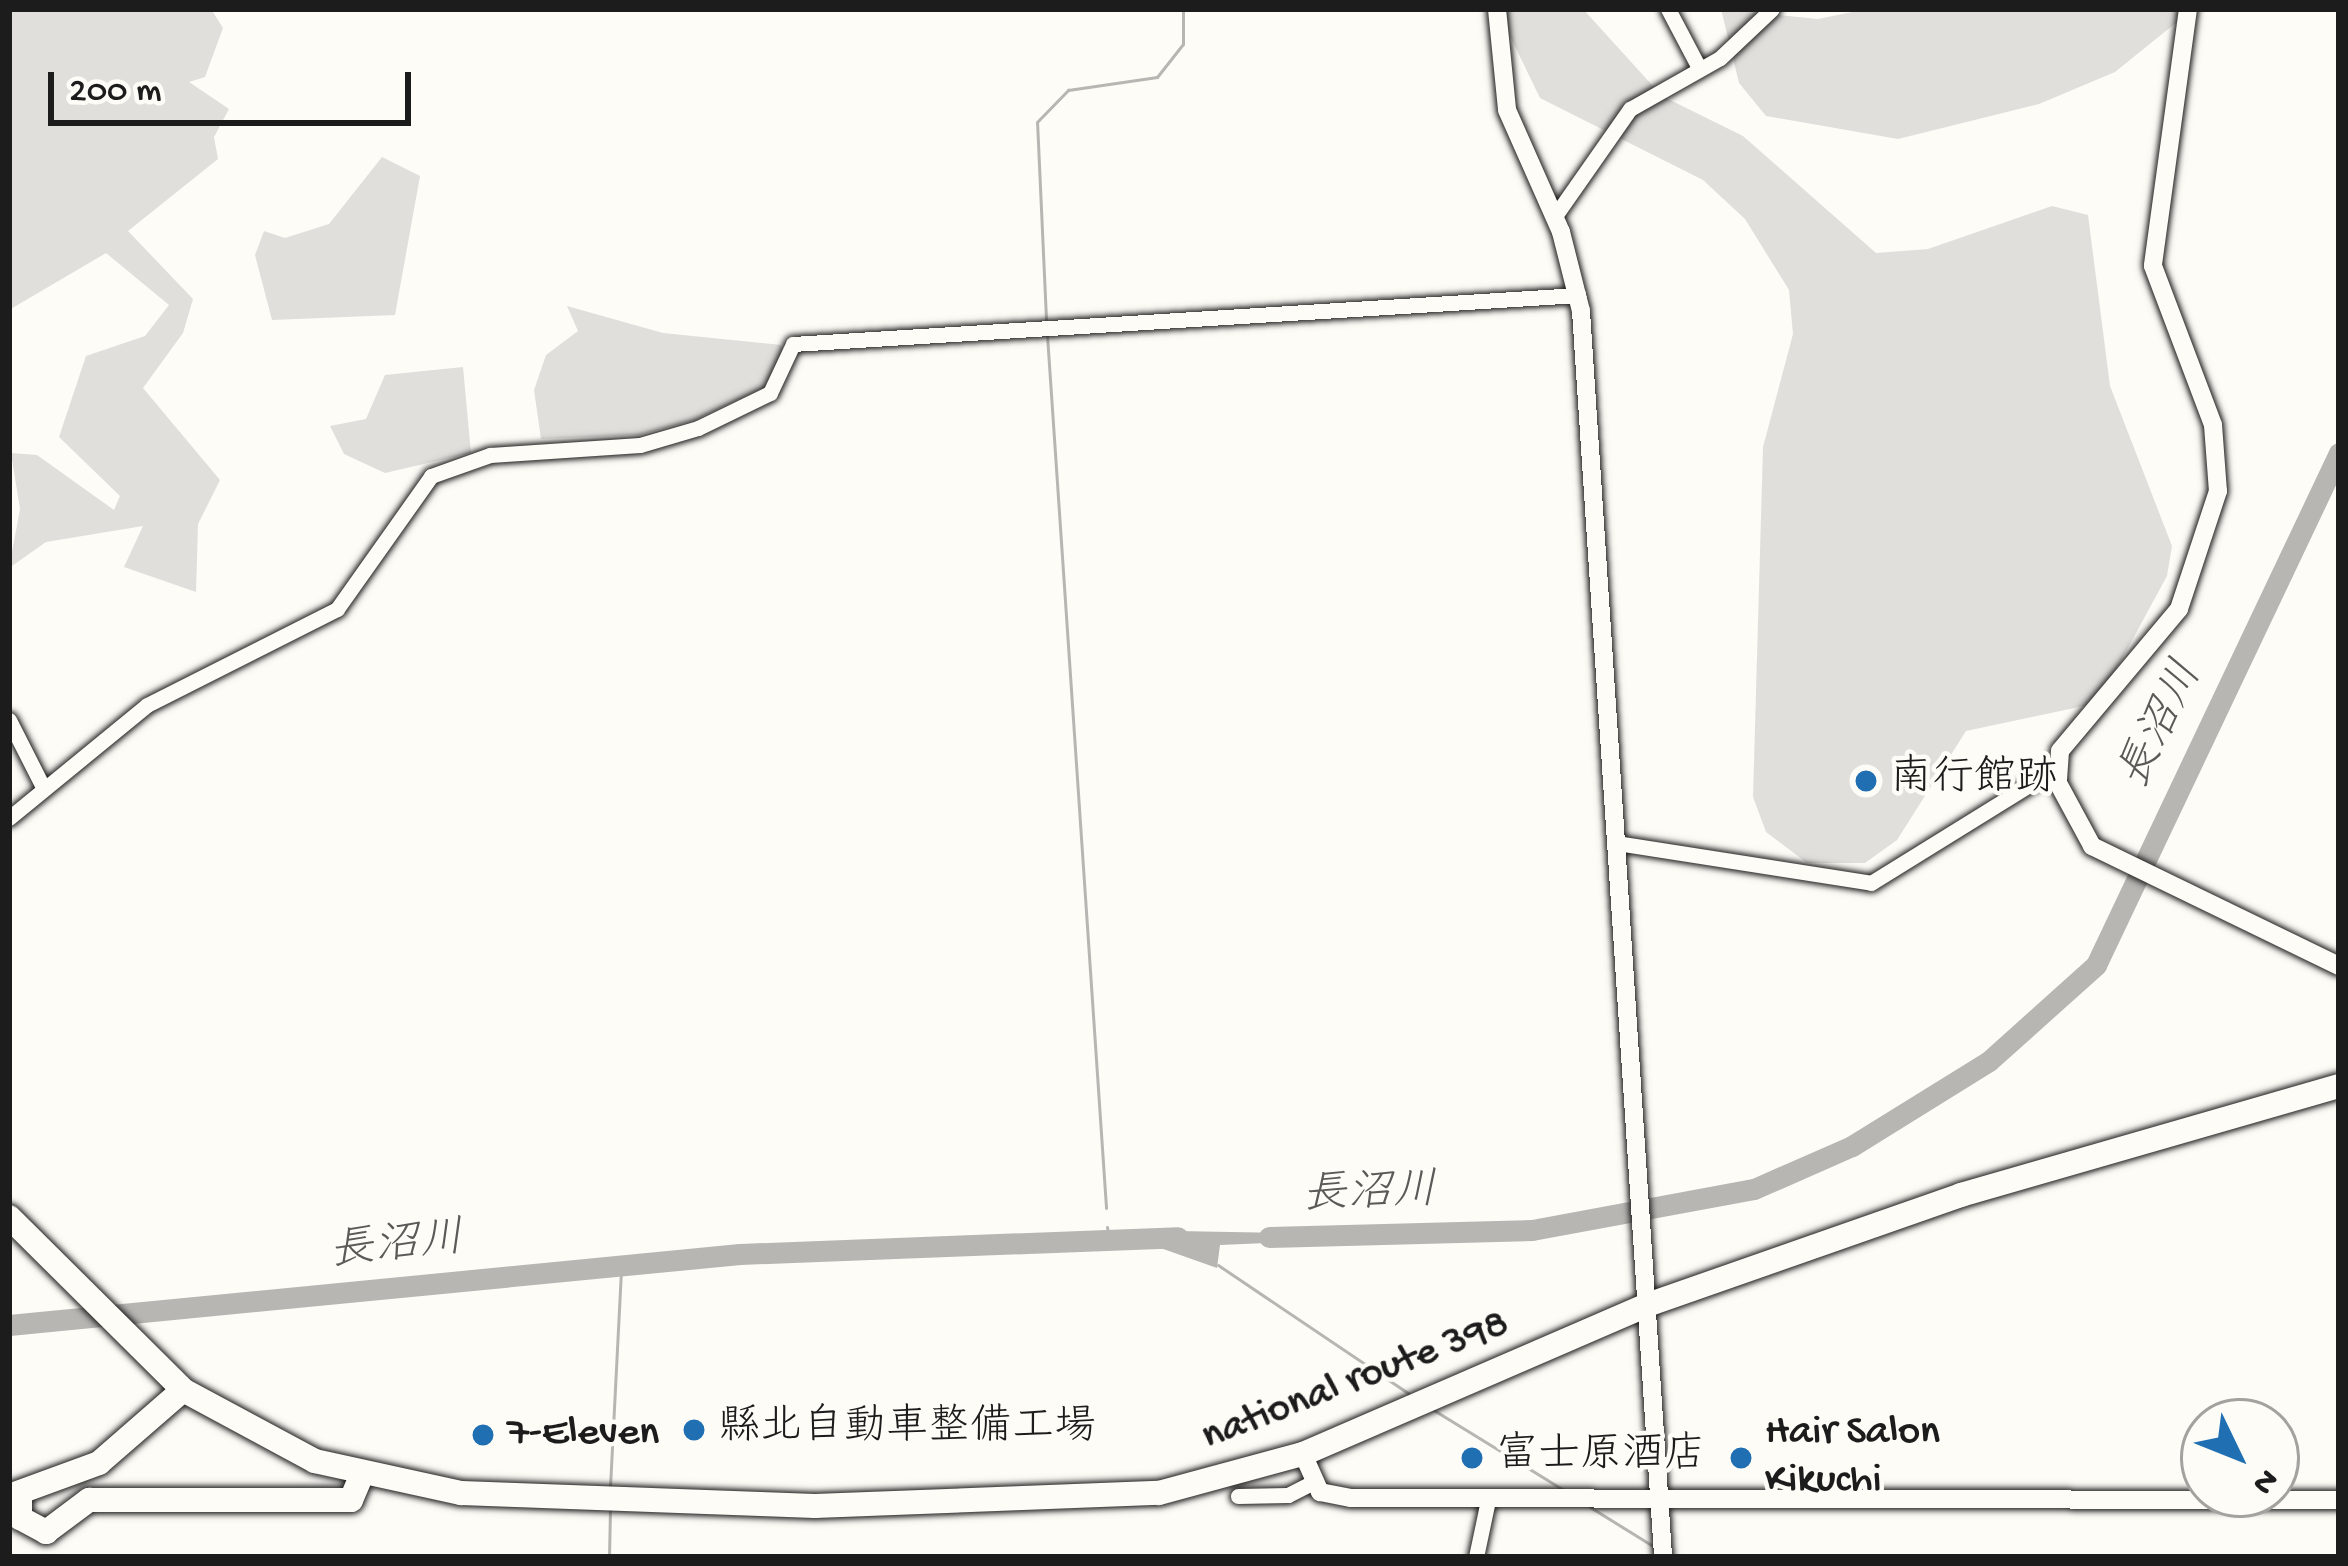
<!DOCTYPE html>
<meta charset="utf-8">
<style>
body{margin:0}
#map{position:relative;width:2348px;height:1566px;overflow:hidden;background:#fdfcf7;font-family:"Gochi Hand","Klee One",sans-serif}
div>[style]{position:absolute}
.green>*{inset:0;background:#e0dfdb}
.water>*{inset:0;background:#b7b6b2}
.stream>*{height:3px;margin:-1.5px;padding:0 1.5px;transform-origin:1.5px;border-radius:1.5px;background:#b7b6b2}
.river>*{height:21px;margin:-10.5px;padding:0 10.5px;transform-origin:10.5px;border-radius:10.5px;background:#b7b6b2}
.roads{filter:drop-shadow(0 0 3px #1c1c1c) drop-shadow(0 0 3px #1c1c1c)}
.minor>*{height:15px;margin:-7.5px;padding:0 7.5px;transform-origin:7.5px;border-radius:7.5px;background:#fdfcf7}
.tertiary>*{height:18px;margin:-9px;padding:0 9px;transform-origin:9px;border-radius:9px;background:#fdfcf7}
.primary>*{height:24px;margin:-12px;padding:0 12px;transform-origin:12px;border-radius:12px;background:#fdfcf7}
.trunk>*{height:24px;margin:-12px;padding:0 12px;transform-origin:12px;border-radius:12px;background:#fdfcf7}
.dots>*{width:33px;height:33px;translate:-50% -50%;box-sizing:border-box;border:6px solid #fdfcf7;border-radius:50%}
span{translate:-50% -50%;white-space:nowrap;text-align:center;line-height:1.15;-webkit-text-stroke:9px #fdfcf7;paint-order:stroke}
.poi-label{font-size:42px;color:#1c1c1c}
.left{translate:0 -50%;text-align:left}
.street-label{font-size:42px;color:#1c1c1c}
.water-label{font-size:45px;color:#5a5a58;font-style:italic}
.frame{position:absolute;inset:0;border:12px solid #1c1c1c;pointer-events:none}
.north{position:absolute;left:2180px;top:1398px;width:120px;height:120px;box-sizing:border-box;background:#fdfcf7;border:3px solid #a3a29f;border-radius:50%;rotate:133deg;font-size:33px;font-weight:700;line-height:48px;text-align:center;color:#1c1c1c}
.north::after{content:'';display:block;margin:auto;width:42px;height:54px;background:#1f6fb2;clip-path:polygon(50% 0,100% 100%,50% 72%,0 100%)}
.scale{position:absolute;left:48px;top:72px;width:363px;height:54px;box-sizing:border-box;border:6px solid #1c1c1c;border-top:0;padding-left:15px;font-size:36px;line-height:42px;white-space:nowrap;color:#1c1c1c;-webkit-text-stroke:9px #fdfcf7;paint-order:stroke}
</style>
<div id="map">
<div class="green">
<i style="clip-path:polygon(9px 9px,211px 9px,223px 28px,205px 77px,189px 82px,229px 109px,214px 137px,218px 159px,128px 231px,193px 299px,183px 333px,143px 388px,220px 480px,198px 524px,196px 592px,124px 567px,143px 526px,46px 542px,9px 568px,20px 509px,11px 453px,37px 455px,114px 510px,120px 496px,59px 437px,86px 356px,145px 336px,169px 305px,106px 253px,9px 310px)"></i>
<i style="clip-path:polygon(1497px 9px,1583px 9px,1662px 96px,1743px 136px,1876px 253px,1928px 249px,2052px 206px,2088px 215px,2110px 386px,2172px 546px,2167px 576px,2098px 703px,1966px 731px,1897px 840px,1865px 863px,1807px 863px,1766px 832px,1753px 797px,1763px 447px,1793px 334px,1789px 290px,1745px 219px,1703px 180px,1540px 98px)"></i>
<i style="clip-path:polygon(1721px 9px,1818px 19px,1867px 9px,2182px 9px,2182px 18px,2115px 72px,2039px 104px,1898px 139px,1766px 116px,1739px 83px)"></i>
<i style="clip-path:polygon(382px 157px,420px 176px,395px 315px,272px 320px,255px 255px,264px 231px,285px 238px,329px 224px)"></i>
<i style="clip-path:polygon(567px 306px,663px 333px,781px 345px,785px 353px,767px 386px,694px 420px,639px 435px,541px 439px,534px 390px,546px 355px,578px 331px)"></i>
<i style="clip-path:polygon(463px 367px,471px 453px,385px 473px,344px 454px,330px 426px,366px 419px,385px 375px)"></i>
</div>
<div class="water">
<i style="clip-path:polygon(1153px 1230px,1176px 1231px,1294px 1233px,1293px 1242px,1220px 1245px,1217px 1268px,1152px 1245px)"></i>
</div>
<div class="stream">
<i style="left:1046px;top:319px;width:197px;rotate:-92.6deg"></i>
<i style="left:1037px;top:122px;width:45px;rotate:-45.9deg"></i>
<i style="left:1068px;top:90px;width:90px;rotate:-8.3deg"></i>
<i style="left:1157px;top:77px;width:42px;rotate:-51.8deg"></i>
<i style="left:1183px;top:44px;width:35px;rotate:-90deg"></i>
<i style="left:1047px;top:335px;width:875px;rotate:86.13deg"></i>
<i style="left:1107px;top:1227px;width:12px;rotate:81deg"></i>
<i style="left:1218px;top:1265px;width:230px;rotate:34deg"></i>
<i style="left:1432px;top:1409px;width:153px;rotate:31.6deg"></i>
<i style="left:610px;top:1487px;width:220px;rotate:-87.1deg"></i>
<i style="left:1590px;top:1507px;width:74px;rotate:31.8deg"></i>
<i style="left:609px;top:1557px;width:49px;rotate:-88.8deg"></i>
</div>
<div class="river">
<i style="left:1269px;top:1237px;width:263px;rotate:-1.5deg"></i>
<i style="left:1532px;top:1230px;width:226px;rotate:-10.5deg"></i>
<i style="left:1754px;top:1189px;width:107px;rotate:-23.7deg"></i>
<i style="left:1852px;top:1146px;width:161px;rotate:-31.8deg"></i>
<i style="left:1989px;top:1061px;width:144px;rotate:-41.9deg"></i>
<i style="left:2096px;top:965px;width:567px;rotate:-64.61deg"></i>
<i style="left:9px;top:1325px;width:734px;rotate:-5.55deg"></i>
<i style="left:740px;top:1254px;width:438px;rotate:-2.2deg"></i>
</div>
<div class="roads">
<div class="minor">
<i style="left:1668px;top:9px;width:64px;rotate:62.2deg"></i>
<i style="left:1555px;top:216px;width:131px;rotate:-55deg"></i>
<i style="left:1630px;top:109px;width:103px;rotate:-29.5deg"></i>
<i style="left:1720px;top:58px;width:71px;rotate:-43.3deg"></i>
<i style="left:9px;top:720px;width:75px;rotate:63.1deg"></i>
<i style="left:9px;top:818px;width:178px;rotate:-39.3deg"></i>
<i style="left:147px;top:705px;width:213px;rotate:-26.8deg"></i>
<i style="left:337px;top:609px;width:163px;rotate:-54.7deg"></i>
<i style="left:431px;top:476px;width:63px;rotate:-19.6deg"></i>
<i style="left:490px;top:455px;width:150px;rotate:-3.8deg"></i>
<i style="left:640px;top:445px;width:60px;rotate:-16.3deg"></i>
<i style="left:698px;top:428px;width:80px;rotate:-25.9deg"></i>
<i style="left:770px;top:393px;width:54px;rotate:-64.9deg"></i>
<i style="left:793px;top:344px;width:787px;rotate:-3.57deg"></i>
<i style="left:1617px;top:843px;width:257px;rotate:8.9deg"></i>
<i style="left:1871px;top:883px;width:220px;rotate:-31.8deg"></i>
<i style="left:1238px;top:1496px;width:50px;rotate:-1.1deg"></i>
<i style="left:1288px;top:1495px;width:28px;rotate:-27deg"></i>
<i style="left:1476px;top:1557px;width:58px;rotate:-78.1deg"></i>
</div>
<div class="tertiary">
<i style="left:1497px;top:9px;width:101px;rotate:84.3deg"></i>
<i style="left:1507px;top:110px;width:133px;rotate:66.1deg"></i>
<i style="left:1561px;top:232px;width:81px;rotate:75.8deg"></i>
<i style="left:1581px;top:311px;width:1249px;rotate:86.23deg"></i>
<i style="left:2188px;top:9px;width:259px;rotate:97.8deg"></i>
<i style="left:2153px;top:266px;width:170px;rotate:69.3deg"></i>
<i style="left:2213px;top:425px;width:66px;rotate:85.7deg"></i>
<i style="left:2218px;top:491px;width:124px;rotate:108.3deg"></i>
<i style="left:2179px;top:609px;width:185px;rotate:130deg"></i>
<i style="left:2060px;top:751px;width:32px;rotate:94deg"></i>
<i style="left:2058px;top:783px;width:72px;rotate:61.6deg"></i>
<i style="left:2092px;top:846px;width:275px;rotate:25.9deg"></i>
<i style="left:1303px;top:1454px;width:42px;rotate:65.9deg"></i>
<i style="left:1320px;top:1492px;width:32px;rotate:11deg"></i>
<i style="left:1351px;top:1498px;width:988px;rotate:0.12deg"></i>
</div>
<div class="primary">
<i style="left:9px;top:1217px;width:245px;rotate:44.8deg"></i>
</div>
<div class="trunk">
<i style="left:20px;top:1495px;width:23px;rotate:90deg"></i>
<i style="left:20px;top:1518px;width:30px;rotate:28deg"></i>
<i style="left:46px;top:1532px;width:54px;rotate:-36.7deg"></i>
<i style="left:89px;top:1500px;width:262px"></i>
<i style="left:351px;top:1500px;width:25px;rotate:-67deg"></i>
<i style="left:9px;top:1496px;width:96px;rotate:-20.1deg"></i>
<i style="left:99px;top:1463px;width:111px;rotate:-41deg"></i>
<i style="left:183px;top:1390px;width:150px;rotate:28.3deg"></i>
<i style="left:315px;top:1461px;width:149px;rotate:12.4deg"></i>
<i style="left:461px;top:1493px;width:354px;rotate:2.1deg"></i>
<i style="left:815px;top:1506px;width:344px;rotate:-2.2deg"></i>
<i style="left:1159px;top:1493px;width:149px;rotate:-15.2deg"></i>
<i style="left:1303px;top:1454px;width:375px;rotate:-23.4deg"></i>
<i style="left:1647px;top:1305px;width:333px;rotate:-19.3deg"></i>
<i style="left:1961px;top:1195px;width:393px;rotate:-16.1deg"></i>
</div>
</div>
<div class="dots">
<i style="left:1866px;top:781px;background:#1f6fb2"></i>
<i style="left:694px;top:1430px;background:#1f6fb2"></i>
<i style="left:483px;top:1435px;background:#1f6fb2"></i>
<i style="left:1472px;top:1458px;background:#1f6fb2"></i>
<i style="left:1741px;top:1458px;background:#1f6fb2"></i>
</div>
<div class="poi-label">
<span class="left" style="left:1890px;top:781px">南行館跡</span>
<span class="left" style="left:718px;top:1430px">縣北自動車整備工場</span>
<span class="left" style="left:1765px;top:1458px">Hair Salon<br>Kikuchi</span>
<span class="left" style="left:507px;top:1435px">7-Eleven</span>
<span class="left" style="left:1496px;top:1458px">富士原酒店</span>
</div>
<div class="street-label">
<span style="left:1356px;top:1382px;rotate:-21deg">national route 398</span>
</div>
<div class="water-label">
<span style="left:2163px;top:726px;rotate:-64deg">長沼川</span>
<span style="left:1370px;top:1196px;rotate:-2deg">長沼川</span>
<span style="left:397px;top:1248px;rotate:-6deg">長沼川</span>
</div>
<div class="frame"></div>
<div class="north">N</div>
<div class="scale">200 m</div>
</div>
